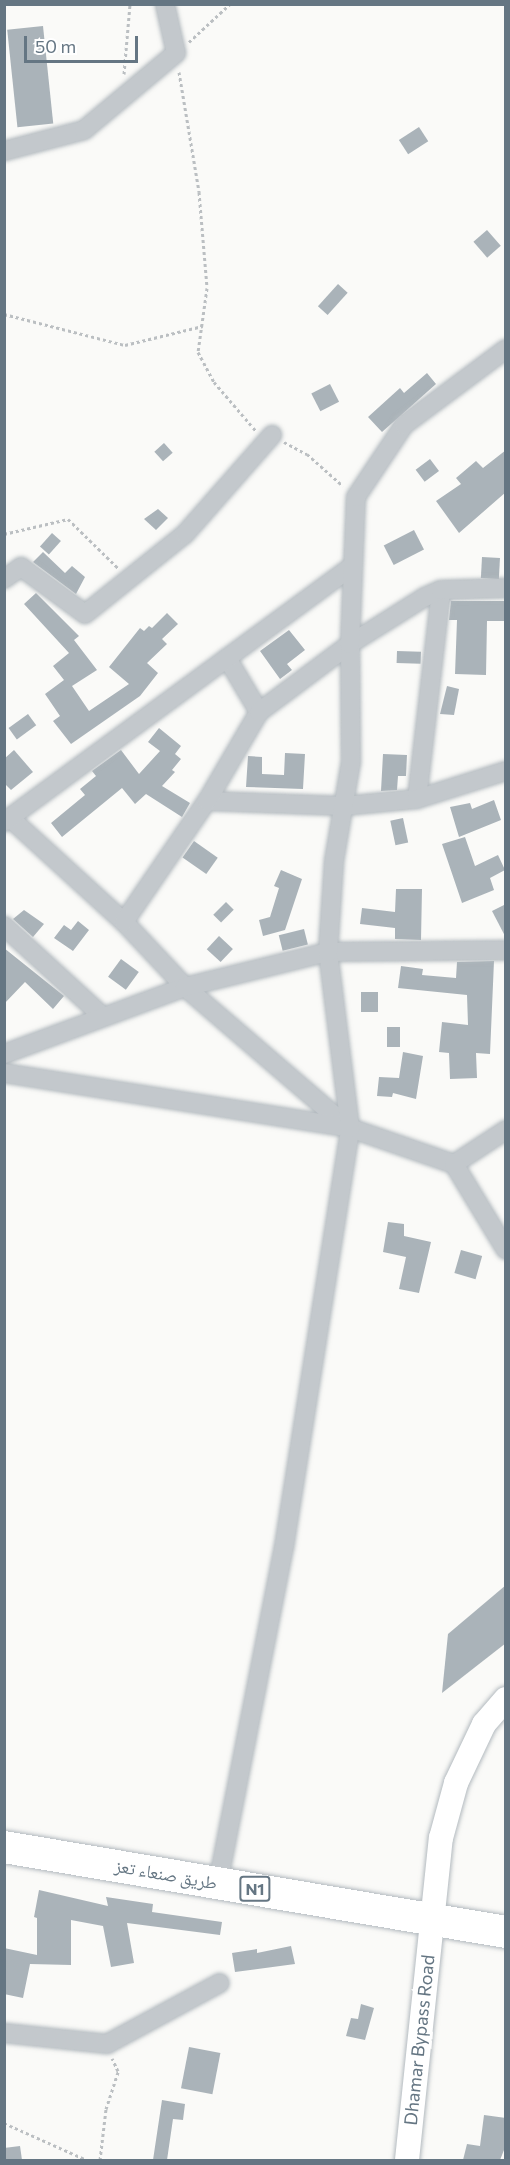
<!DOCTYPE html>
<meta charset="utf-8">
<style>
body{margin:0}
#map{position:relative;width:510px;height:2165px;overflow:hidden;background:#fafaf8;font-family:Commissioner,"Noto Naskh Arabic",sans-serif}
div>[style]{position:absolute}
.building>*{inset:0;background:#aab3b9;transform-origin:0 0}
.path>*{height:3px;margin-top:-1.5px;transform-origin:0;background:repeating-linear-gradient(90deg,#bbbfc2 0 3px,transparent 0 6px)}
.roads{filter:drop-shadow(0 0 2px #b3babf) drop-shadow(0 0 2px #b3babf)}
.street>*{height:18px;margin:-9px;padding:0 9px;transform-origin:9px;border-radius:9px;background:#c3c8cc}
.secondary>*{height:24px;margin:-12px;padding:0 12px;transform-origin:12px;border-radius:12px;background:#fff}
.highway>*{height:32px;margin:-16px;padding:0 16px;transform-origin:16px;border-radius:16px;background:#fff}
span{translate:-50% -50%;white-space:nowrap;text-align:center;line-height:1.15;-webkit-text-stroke:6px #fff;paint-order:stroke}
.shield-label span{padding:2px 4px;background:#fff;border:2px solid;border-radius:4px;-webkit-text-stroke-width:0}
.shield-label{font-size:16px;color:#657683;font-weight:700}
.street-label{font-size:18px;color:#657683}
.frame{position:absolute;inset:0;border:6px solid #657683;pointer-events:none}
.scale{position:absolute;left:24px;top:36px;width:114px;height:27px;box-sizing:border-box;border:3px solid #657683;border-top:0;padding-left:8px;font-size:18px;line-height:21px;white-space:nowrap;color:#657683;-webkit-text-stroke:4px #fff;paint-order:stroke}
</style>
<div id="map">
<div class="building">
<i style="left:43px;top:26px;width:98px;height:36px;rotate:84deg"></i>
<i style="left:419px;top:127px;width:17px;height:24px;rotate:57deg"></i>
<i style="left:487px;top:230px;width:21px;height:18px;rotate:49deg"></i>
<i style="left:338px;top:284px;width:13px;height:30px;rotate:42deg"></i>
<i style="clip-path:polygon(427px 373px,436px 384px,382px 432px,368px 417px,400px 388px,404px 393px)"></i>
<i style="left:330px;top:384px;width:20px;height:21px;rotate:63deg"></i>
<i style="left:164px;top:443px;width:13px;height:13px;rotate:48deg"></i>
<i style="clip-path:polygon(506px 450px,506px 492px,459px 533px,436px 501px,461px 484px,456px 478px,476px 461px,483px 468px)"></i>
<i style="left:430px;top:459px;width:15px;height:18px;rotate:53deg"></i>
<i style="clip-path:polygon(158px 509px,168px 518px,156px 530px,144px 519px)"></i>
<i style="left:414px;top:530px;width:22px;height:34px;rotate:63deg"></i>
<i style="left:52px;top:533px;width:12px;height:18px;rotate:42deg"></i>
<i style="clip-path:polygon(43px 552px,65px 573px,72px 566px,85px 577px,76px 594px,33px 562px)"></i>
<i style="left:482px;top:557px;width:18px;height:21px;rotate:3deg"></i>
<i style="clip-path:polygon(36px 593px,79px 636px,74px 640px,97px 670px,72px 686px,89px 711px,129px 684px,109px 667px,140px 628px,144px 631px,149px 626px,152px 628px,167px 613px,178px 624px,162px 639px,167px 644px,147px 663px,158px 673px,140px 696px,71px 744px,53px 721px,60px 716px,45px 694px,64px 680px,53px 666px,69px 653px,24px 604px)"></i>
<i style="clip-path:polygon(451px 601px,506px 601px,506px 621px,487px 621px,486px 675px,455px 674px,457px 620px,449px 620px)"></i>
<i style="clip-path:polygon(289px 630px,305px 650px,287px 664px,292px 670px,280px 679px,260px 651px)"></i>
<i style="left:397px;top:651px;width:24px;height:12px;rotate:2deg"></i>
<i style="clip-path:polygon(447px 686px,459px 689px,454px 715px,440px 714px)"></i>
<i style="left:28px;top:714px;width:14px;height:24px;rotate:54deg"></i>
<i style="clip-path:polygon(159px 728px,181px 746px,175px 754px,181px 759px,172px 770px,175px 772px,162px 786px,190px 803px,182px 817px,146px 794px,135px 804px,122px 788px,62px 837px,51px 823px,85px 795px,80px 789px,96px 776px,92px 771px,121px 750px,139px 774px,160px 751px,148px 742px)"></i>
<i style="clip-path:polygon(14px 750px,33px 772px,11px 790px,4px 783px,4px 759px)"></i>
<i style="clip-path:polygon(285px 753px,305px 754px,303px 789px,246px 787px,248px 756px,262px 757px,262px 774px,284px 775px)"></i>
<i style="clip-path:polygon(383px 754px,407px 755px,406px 776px,398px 776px,397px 790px,381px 791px)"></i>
<i style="clip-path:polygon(494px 800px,501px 820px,459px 837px,450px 807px,470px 803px,472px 809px)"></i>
<i style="left:403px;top:818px;width:25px;height:13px;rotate:78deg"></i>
<i style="clip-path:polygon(465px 837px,475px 866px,498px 855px,505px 870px,490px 878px,494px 890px,462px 903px,442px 844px)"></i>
<i style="left:194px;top:841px;width:29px;height:20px;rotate:35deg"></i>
<i style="clip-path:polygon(281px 870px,302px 879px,285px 930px,263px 936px,259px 920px,270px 917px,279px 888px,274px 886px)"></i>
<i style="clip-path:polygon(396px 889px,422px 889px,421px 940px,395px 939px,395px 928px,360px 924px,362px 908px,395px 912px)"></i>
<i style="left:226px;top:902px;width:11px;height:18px;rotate:45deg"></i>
<i style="clip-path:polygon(506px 904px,506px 938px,492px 911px)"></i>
<i style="clip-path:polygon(24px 910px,44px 924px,33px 937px,13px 919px)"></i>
<i style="clip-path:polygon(78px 921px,89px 930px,73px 951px,54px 938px,64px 925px,71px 930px)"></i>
<i style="left:304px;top:929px;width:16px;height:26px;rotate:76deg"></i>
<i style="left:219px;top:936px;width:19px;height:18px;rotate:43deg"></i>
<i style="clip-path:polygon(4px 948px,64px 996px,53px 1009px,25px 982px,4px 1004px)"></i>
<i style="left:121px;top:959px;width:22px;height:22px;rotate:36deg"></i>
<i style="clip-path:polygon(494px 961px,490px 1054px,476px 1053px,477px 1078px,450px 1079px,449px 1053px,439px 1052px,442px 1022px,468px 1025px,467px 995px,398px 988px,401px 966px,423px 969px,422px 975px,456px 978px,457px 962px)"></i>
<i style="left:361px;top:992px;width:17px;height:20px"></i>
<i style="left:387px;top:1027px;width:13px;height:20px"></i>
<i style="clip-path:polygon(403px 1052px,423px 1056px,416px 1099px,393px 1093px,392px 1097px,377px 1096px,379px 1077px,399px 1078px)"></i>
<i style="clip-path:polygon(388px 1222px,404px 1224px,404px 1236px,431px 1242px,419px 1293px,399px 1289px,406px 1257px,383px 1252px)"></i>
<i style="left:461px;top:1250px;width:22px;height:24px;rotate:16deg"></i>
<i style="clip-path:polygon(506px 1585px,506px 1643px,442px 1693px,448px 1634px)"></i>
<i style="clip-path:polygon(39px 1890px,108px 1906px,106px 1897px,153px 1904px,152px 1912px,222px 1922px,220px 1935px,127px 1923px,134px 1963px,111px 1967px,103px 1926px,71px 1920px,71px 1965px,30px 1964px,23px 1998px,4px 1994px,4px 1948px,37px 1955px,37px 1918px,34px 1917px)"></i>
<i style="clip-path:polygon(291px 1946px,295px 1964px,235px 1972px,232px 1953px,257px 1949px,257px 1953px)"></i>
<i style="clip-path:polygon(361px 2004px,374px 2008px,365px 2040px,346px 2036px,351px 2018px,358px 2019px)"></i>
<i style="left:189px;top:2047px;width:32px;height:42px;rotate:11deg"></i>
<i style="clip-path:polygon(162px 2100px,185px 2104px,183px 2120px,173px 2119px,167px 2160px,153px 2160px)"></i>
<i style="clip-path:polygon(484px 2115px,506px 2118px,506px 2145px,500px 2160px,463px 2160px,467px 2144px,480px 2146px)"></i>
<i style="clip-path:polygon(20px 2146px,22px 2160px,4px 2160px,4px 2148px)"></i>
</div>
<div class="path">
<i style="left:189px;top:42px;width:56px;rotate:-42.8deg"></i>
<i style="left:179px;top:72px;width:122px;rotate:80.5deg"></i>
<i style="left:199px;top:192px;width:96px;rotate:85.2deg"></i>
<i style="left:207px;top:288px;width:65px;rotate:98deg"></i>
<i style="left:198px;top:352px;width:34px;rotate:62deg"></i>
<i style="left:214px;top:382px;width:65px;rotate:49.4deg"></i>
<i style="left:124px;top:74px;width:70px;rotate:-85.1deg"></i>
<i style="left:4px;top:314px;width:125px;rotate:14.4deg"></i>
<i style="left:125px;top:345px;width:80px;rotate:-13.7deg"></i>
<i style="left:284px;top:442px;width:26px;rotate:28deg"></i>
<i style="left:307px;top:454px;width:48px;rotate:41.6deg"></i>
<i style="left:4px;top:534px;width:66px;rotate:-13.2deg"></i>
<i style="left:68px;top:519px;width:70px;rotate:44.4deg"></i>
<i style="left:4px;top:2123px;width:91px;rotate:24deg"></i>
<i style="left:100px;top:2160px;width:51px;rotate:-83.3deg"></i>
<i style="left:106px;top:2109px;width:40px;rotate:-72deg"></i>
<i style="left:118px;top:2071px;width:14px;rotate:-115deg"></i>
</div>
<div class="roads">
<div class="street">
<i style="left:4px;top:151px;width:83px;rotate:-14.7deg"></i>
<i style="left:84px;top:130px;width:120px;rotate:-39.9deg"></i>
<i style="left:176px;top:53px;width:50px;rotate:-102.7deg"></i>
<i style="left:4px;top:579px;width:21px;rotate:-35deg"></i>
<i style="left:21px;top:567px;width:79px;rotate:36.3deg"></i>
<i style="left:85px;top:614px;width:128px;rotate:-38.7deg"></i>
<i style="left:185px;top:534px;width:132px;rotate:-48.7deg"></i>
<i style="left:227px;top:658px;width:63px;rotate:59.3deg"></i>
<i style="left:417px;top:799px;width:210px;rotate:-83.4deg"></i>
<i style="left:207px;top:801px;width:137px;rotate:2.1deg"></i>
<i style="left:344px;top:806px;width:73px;rotate:-5.5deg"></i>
<i style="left:417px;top:799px;width:93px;rotate:-17.5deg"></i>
<i style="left:10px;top:818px;width:154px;rotate:42.4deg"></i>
<i style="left:124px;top:922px;width:89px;rotate:46.8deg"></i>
<i style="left:185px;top:987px;width:215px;rotate:40.7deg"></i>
<i style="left:4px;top:822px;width:433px;rotate:-36.3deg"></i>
<i style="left:124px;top:922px;width:147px;rotate:-55.6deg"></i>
<i style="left:207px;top:801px;width:103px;rotate:-59.7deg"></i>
<i style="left:259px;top:712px;width:114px;rotate:-36.8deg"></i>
<i style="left:350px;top:644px;width:89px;rotate:-32.1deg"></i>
<i style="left:425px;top:597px;width:17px;rotate:-24deg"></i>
<i style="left:441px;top:590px;width:65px;rotate:-1.8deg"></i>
<i style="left:4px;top:926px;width:132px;rotate:42.5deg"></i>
<i style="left:4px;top:1054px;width:193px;rotate:-20.3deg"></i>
<i style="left:185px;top:987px;width:147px;rotate:-13.8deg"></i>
<i style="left:328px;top:952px;width:178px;rotate:-0.6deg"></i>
<i style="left:4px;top:1073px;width:350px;rotate:9deg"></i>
<i style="left:350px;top:1128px;width:110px;rotate:19.1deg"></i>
<i style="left:506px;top:1130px;width:62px;rotate:146.8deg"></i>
<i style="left:454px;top:1164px;width:100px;rotate:58.8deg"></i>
<i style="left:218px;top:1883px;width:342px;rotate:-78.9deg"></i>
<i style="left:284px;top:1547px;width:424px;rotate:-81deg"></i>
<i style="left:350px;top:1128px;width:177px;rotate:-97.1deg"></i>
<i style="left:328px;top:952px;width:91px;rotate:-86.2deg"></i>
<i style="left:334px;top:861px;width:100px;rotate:-80.3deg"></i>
<i style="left:351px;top:762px;width:118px;rotate:-90.5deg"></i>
<i style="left:350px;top:644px;width:147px;rotate:-87.7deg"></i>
<i style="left:356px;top:497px;width:87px;rotate:-56.3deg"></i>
<i style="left:404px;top:425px;width:127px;rotate:-36.7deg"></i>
<i style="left:4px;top:2033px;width:104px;rotate:6.1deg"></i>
<i style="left:107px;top:2044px;width:128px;rotate:-28.4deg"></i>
</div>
<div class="secondary">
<i style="left:407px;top:2160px;width:324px;rotate:-84deg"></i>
<i style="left:441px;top:1838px;width:57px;rotate:-74.7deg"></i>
<i style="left:456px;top:1783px;width:65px;rotate:-64.6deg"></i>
<i style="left:484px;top:1724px;width:33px;rotate:-49deg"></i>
</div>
<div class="highway">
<i style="left:4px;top:1847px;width:509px;rotate:9.61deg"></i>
</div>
</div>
<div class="shield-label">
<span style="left:255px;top:1889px">N1</span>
</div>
<div class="street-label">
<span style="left:166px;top:1874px;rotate:10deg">طريق صنعاء تعز</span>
<span style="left:419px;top:2040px;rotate:-84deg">Dhamar Bypass Road</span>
</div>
<div class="frame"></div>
<div class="scale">50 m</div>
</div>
